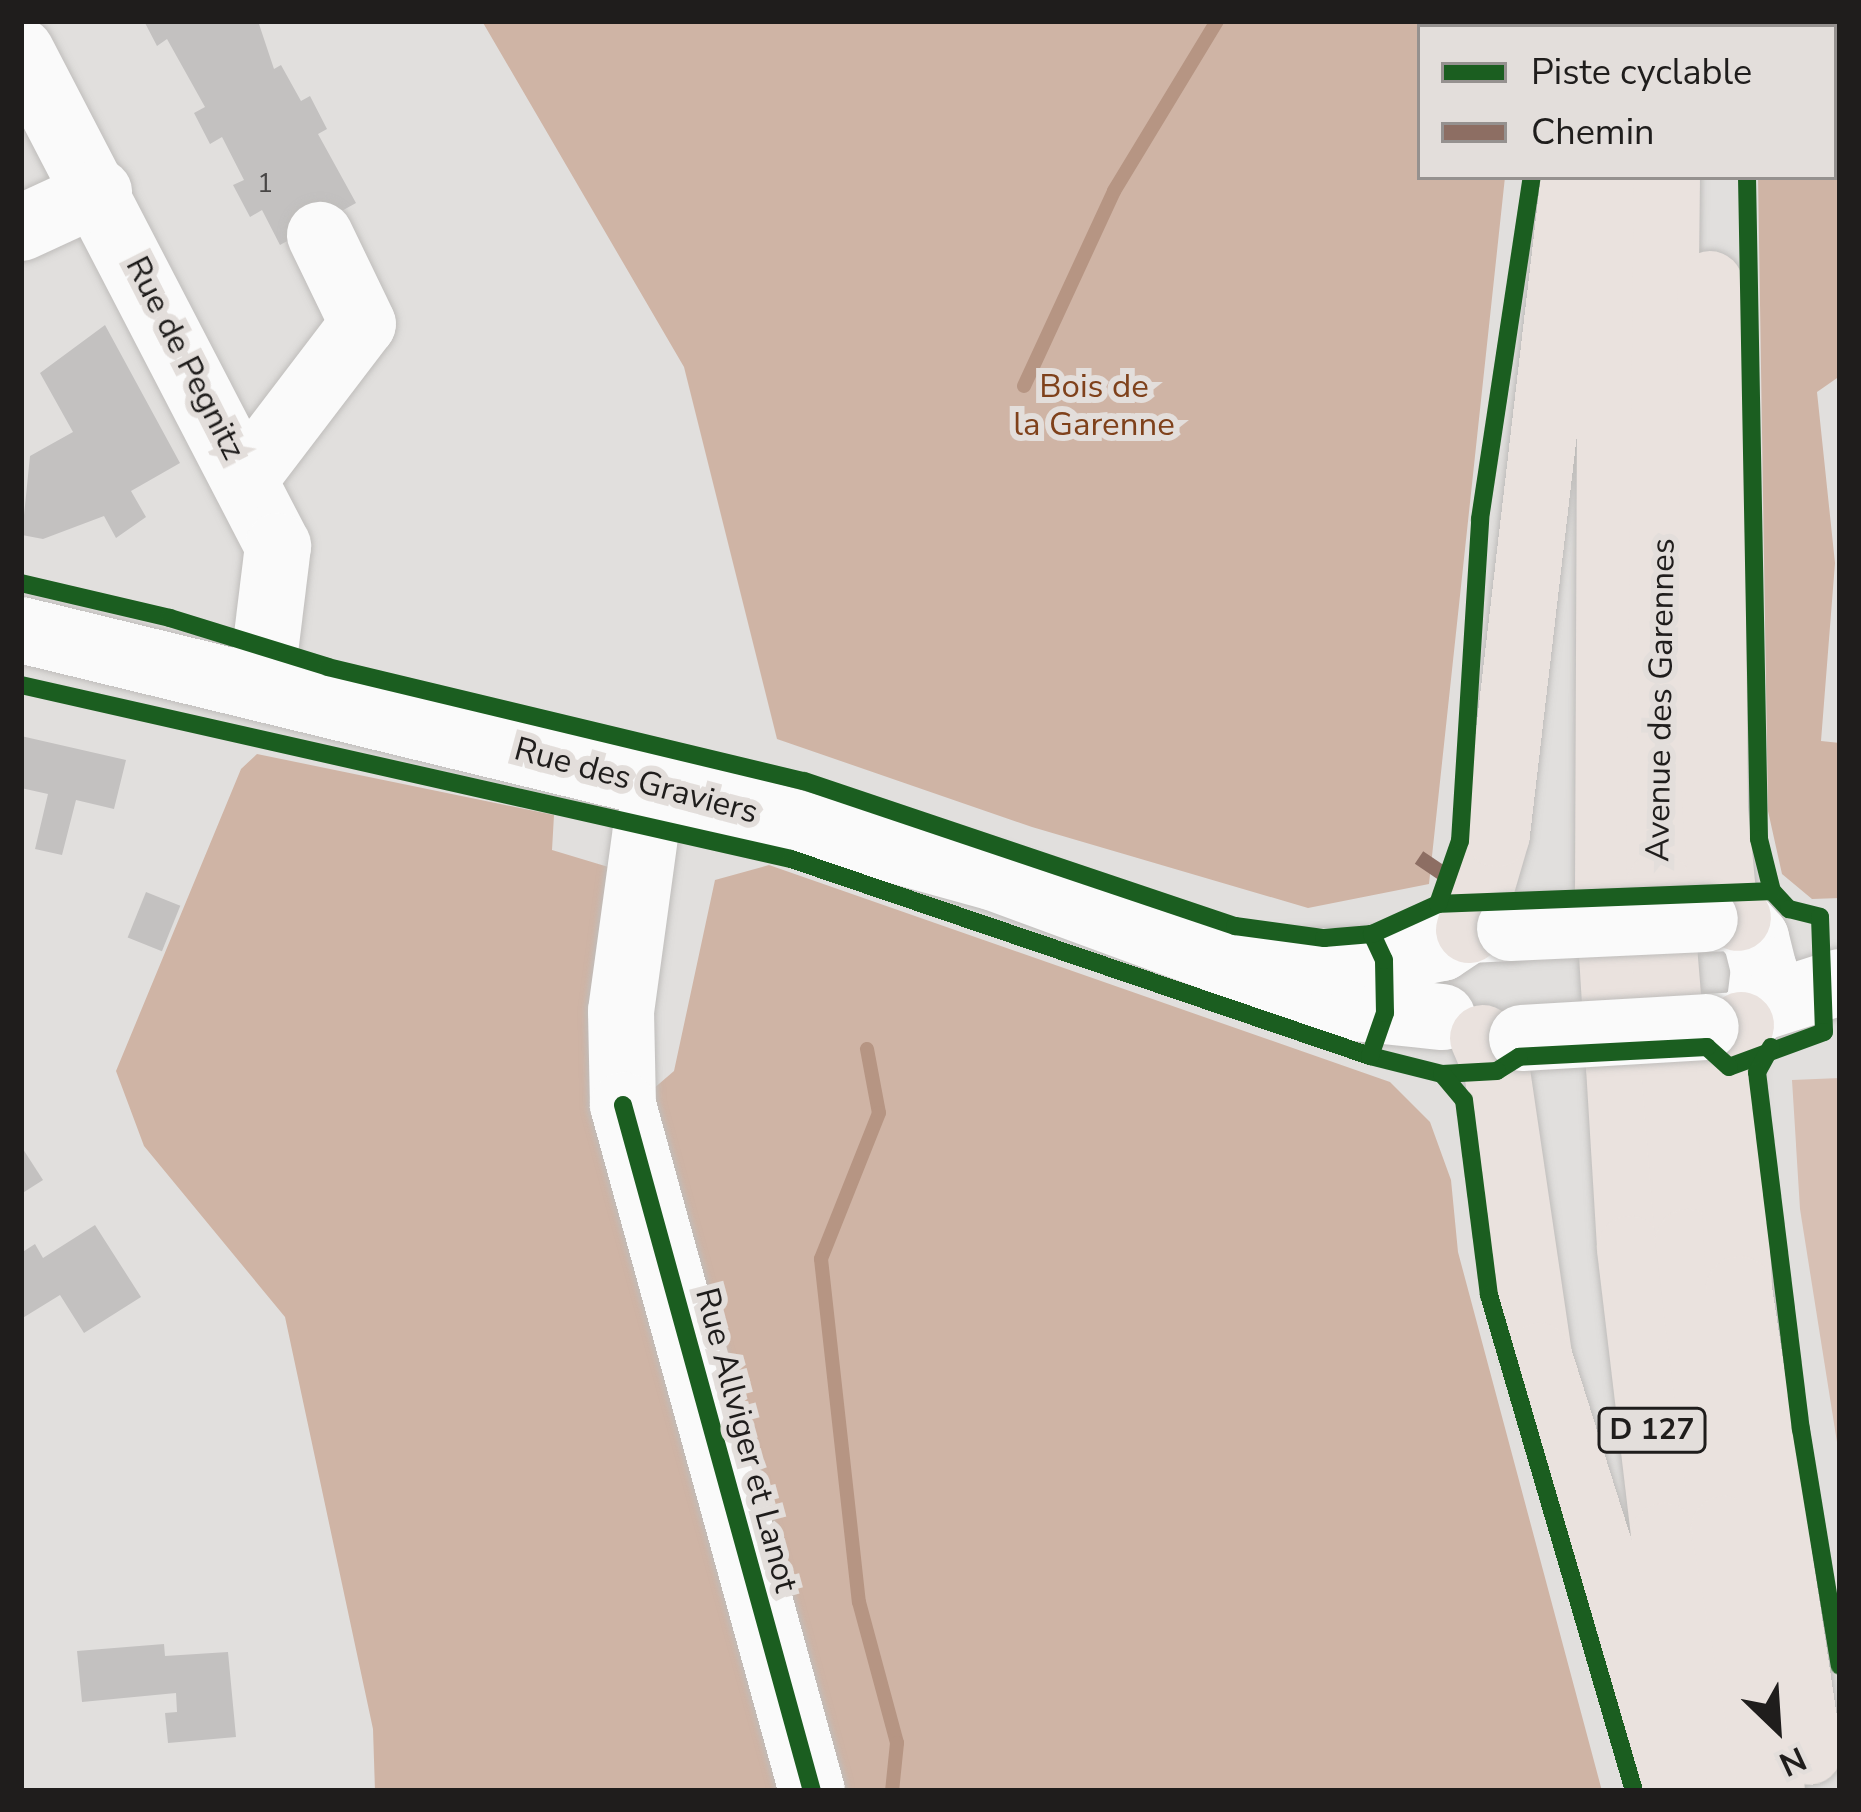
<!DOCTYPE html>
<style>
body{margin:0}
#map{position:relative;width:1861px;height:1812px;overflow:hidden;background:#e1dfdd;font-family:"Nunito Sans",sans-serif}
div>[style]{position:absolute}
.green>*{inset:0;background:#d7c0b4}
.forest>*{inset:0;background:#cfb4a5}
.stream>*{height:14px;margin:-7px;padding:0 7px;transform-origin:7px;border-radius:7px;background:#b69583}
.building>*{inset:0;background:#c3c1c0;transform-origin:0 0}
.roads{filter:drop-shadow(0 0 3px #bfbdbb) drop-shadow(0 0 3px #bfbdbb)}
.minor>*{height:66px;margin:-33px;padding:0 33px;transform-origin:33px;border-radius:33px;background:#fafafa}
.major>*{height:66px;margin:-33px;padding:0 33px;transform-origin:33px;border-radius:33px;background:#eae2de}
.bridges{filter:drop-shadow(0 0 3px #bfbdbb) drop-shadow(0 0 3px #bfbdbb)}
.minor-bridge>*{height:66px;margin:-33px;padding:0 33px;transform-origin:33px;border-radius:33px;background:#fafafa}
.quiet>*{height:15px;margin-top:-7.5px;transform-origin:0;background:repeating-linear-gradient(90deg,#8d6e63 0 30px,transparent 0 45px)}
.cycleway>*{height:18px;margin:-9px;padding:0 9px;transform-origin:9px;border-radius:9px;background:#1b5e20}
span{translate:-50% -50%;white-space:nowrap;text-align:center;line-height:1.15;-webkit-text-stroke:12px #e3dedb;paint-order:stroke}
.number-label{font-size:27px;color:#484645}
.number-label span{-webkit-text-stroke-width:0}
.shield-label span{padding:3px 9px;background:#e3dedb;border:3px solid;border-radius:9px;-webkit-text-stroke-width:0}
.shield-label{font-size:30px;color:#1f1d1c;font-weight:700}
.street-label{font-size:33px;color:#1f1d1c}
.park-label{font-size:33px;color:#7f411b}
.frame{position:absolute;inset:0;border:24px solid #1f1d1c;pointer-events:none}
.legend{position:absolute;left:1417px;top:24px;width:420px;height:156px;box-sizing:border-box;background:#e3dedb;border:3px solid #95918f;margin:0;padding:15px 21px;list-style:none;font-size:36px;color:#1f1d1c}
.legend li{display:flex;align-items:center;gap:24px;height:60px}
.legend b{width:60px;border:3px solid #95918f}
.north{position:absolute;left:1717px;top:1668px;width:120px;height:120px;-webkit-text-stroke:9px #e3dedb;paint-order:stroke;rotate:155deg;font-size:33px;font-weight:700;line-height:48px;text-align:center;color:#1f1d1c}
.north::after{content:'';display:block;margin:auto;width:42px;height:54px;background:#1f1d1c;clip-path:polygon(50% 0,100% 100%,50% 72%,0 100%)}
</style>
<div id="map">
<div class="green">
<i style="clip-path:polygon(1840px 1078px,1840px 1461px,1800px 1209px,1792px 1080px)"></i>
</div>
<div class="forest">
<i style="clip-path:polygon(482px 21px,1509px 21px,1420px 27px,1420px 177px,1505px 177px,1429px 884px,1308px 908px,1032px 827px,777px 739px,684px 367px)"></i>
<i style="clip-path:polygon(1757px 21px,1840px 21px,1840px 376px,1817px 392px,1835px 563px,1821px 741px,1840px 743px,1840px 898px,1812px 899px,1782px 874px,1768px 811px,1758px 177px,1834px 177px,1834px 27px)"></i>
<i style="clip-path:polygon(257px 754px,554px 815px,552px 850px,615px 869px,638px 1102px,674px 1071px,715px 880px,769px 865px,1390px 1082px,1430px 1122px,1451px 1180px,1458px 1252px,1602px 1791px,375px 1791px,373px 1729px,285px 1317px,144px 1146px,116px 1071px,241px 769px)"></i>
</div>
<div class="stream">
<i style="left:1024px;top:386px;width:215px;rotate:-65.2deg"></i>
<i style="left:1114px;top:191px;width:199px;rotate:-58.8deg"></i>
<i style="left:867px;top:1049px;width:65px;rotate:79.4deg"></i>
<i style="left:879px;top:1113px;width:157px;rotate:111.7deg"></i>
<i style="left:821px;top:1259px;width:345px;rotate:83.7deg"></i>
<i style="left:859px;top:1602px;width:146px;rotate:74.9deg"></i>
<i style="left:897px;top:1743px;width:48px;rotate:95.9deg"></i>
</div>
<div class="building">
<i style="clip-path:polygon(144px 21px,258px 21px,274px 69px,281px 65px,301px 101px,310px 96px,327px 129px,318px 134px,356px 203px,280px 245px,262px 210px,250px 217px,233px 185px,244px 180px,222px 137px,210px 144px,194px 113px,205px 107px,167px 39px,157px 46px)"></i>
<i style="clip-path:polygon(105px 325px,180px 463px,131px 491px,146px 517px,116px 538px,104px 516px,43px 539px,22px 535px,30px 456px,73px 432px,40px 373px)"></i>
<i style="clip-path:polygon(21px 736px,126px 760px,114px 809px,76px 800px,62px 855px,35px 849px,48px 794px,21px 788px)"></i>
<i style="left:146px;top:892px;width:37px;height:49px;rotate:22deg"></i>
<i style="clip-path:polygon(21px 1146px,43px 1180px,21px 1194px)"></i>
<i style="clip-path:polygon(95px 1225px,141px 1297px,84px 1333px,60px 1295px,21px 1319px,21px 1253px,35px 1244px,43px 1258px)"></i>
<i style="clip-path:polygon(164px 1644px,165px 1656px,228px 1652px,236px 1737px,168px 1743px,165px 1713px,177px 1712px,176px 1693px,82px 1702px,77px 1651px)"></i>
</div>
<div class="roads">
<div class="minor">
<i style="left:21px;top:51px;width:558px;rotate:62.56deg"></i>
<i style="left:278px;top:546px;width:139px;rotate:97deg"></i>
<i style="left:21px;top:228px;width:86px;rotate:-24.8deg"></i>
<i style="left:247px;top:476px;width:191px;rotate:-52.7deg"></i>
<i style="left:363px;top:324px;width:99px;rotate:-115.8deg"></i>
<i style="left:21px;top:630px;width:668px;rotate:13.68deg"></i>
<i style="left:670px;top:788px;width:334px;rotate:15.5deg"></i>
<i style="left:992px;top:877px;width:376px;rotate:20.2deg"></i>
<i style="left:1345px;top:1007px;width:98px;rotate:5.9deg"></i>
<i style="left:670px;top:788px;width:48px;rotate:120.3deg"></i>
<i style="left:646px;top:829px;width:184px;rotate:97.8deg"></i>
<i style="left:621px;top:1011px;width:94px;rotate:88.8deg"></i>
<i style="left:623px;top:1105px;width:712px;rotate:74.6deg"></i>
<i style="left:1705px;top:919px;width:33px;rotate:-2deg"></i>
<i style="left:1738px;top:918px;width:27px;rotate:48deg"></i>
<i style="left:1756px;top:938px;width:32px;rotate:76deg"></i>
<i style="left:1764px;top:969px;width:39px;rotate:97deg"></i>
<i style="left:1759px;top:1008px;width:25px;rotate:137deg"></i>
<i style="left:1741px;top:1025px;width:35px;rotate:177deg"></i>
<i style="left:1264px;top:963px;width:120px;rotate:-1.4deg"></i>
<i style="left:1384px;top:960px;width:59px;rotate:-11.7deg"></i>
<i style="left:1442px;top:948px;width:32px;rotate:-34deg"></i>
<i style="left:1469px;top:930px;width:41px;rotate:-2.8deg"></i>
<i style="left:1759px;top:1008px;width:85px;rotate:-17.8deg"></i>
</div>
<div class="major">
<i style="left:1691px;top:21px;width:6px;rotate:81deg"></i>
<i style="left:1611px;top:27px;width:6px;rotate:-81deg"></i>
<i style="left:1611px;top:177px;width:712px;rotate:90.24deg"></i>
<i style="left:1608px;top:889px;width:178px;rotate:86.5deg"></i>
<i style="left:1619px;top:1067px;width:182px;rotate:86.5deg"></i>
<i style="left:1630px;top:1249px;width:289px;rotate:83.2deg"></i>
<i style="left:1664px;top:1536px;width:259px;rotate:79.3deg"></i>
<i style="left:1667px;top:177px;width:709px;rotate:90.65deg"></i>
<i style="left:1659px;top:886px;width:357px;rotate:85.3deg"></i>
<i style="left:1688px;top:1242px;width:289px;rotate:82.9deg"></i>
<i style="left:1724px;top:1529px;width:266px;rotate:79.6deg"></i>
<i style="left:1710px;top:284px;width:525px;rotate:89.45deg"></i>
<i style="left:1715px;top:809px;width:84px;rotate:84.6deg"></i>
<i style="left:1723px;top:893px;width:29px;rotate:59deg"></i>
<i style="left:1469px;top:930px;width:100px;rotate:-73.7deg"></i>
<i style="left:1497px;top:834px;width:661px;rotate:-83.32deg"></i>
<i style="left:1741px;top:1025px;width:44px;rotate:105.9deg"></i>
<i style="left:1729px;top:1067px;width:222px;rotate:87.4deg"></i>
<i style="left:1739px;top:1289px;width:468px;rotate:81.4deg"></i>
<i style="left:1483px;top:1038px;width:36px;rotate:67deg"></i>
<i style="left:1497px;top:1071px;width:288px;rotate:81.6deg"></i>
<i style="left:1539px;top:1356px;width:453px;rotate:72.5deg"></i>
</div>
</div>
<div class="bridges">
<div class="minor-bridge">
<i style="left:1510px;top:928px;width:195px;rotate:-2.6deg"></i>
<i style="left:1522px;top:1038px;width:184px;rotate:-3.4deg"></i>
</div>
</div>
<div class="quiet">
<i style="left:1540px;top:27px;width:6px;rotate:-90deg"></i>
<i style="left:1747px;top:27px;width:6px;rotate:-90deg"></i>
<i style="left:1419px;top:857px;width:37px;rotate:34deg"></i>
</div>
<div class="cycleway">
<i style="left:1747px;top:177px;width:662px;rotate:88.96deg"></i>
<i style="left:1759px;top:839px;width:54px;rotate:76deg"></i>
<i style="left:21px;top:583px;width:153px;rotate:13.2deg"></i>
<i style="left:170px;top:618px;width:165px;rotate:17.2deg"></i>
<i style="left:328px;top:667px;width:489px;rotate:13.5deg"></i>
<i style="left:804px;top:781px;width:455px;rotate:18.6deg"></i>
<i style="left:1235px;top:926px;width:90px;rotate:7.7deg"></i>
<i style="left:1324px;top:938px;width:48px;rotate:-4.8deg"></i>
<i style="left:21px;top:685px;width:789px;rotate:12.73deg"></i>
<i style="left:791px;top:859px;width:612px;rotate:18.79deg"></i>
<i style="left:1772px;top:891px;width:25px;rotate:47deg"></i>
<i style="left:1789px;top:909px;width:32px;rotate:14deg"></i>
<i style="left:1820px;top:917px;width:115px;rotate:88deg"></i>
<i style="left:1824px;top:1032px;width:101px;rotate:159.8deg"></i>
<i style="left:1729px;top:1067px;width:30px;rotate:-138deg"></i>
<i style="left:1707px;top:1047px;width:188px;rotate:177deg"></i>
<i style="left:1519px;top:1057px;width:26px;rotate:148deg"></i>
<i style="left:1497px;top:1071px;width:55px;rotate:176.9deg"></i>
<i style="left:1442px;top:1074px;width:74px;rotate:-166deg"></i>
<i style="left:1370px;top:1056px;width:46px;rotate:-70.8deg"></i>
<i style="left:1385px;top:1013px;width:53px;rotate:-91.1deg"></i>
<i style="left:1384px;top:960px;width:29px;rotate:-115deg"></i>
<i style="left:1372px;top:934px;width:72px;rotate:-24.4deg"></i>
<i style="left:1438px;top:904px;width:334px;rotate:-2.2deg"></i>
<i style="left:1438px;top:904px;width:67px;rotate:-70.8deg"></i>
<i style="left:1460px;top:841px;width:323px;rotate:-86.4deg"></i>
<i style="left:1480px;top:519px;width:346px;rotate:-81.4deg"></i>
<i style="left:1771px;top:1047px;width:29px;rotate:119deg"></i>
<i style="left:1757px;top:1072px;width:360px;rotate:83deg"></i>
<i style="left:1801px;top:1429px;width:240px;rotate:80.7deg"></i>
<i style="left:1442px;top:1074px;width:34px;rotate:50deg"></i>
<i style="left:1464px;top:1100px;width:197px;rotate:82.7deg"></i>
<i style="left:1489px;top:1295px;width:517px;rotate:73.7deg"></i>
<i style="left:623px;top:1105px;width:712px;rotate:74.6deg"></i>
</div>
<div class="number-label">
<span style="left:265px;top:184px">1</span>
</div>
<div class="shield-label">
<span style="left:1652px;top:1430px">D 127</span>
</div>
<div class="street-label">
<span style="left:185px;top:358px;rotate:63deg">Rue de Pegnitz</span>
<span style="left:1661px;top:700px;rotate:-89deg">Avenue des Garennes</span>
<span style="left:636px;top:781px;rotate:15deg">Rue des Graviers</span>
<span style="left:746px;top:1440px;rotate:75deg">Rue Allviger et Lanot</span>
</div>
<div class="park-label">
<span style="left:1094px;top:406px">Bois de<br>la Garenne</span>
</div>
<div class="frame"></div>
<ul class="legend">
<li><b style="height:15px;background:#1b5e20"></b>Piste cyclable</li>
<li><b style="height:15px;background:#8d6e63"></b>Chemin</li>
</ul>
<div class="north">N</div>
</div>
